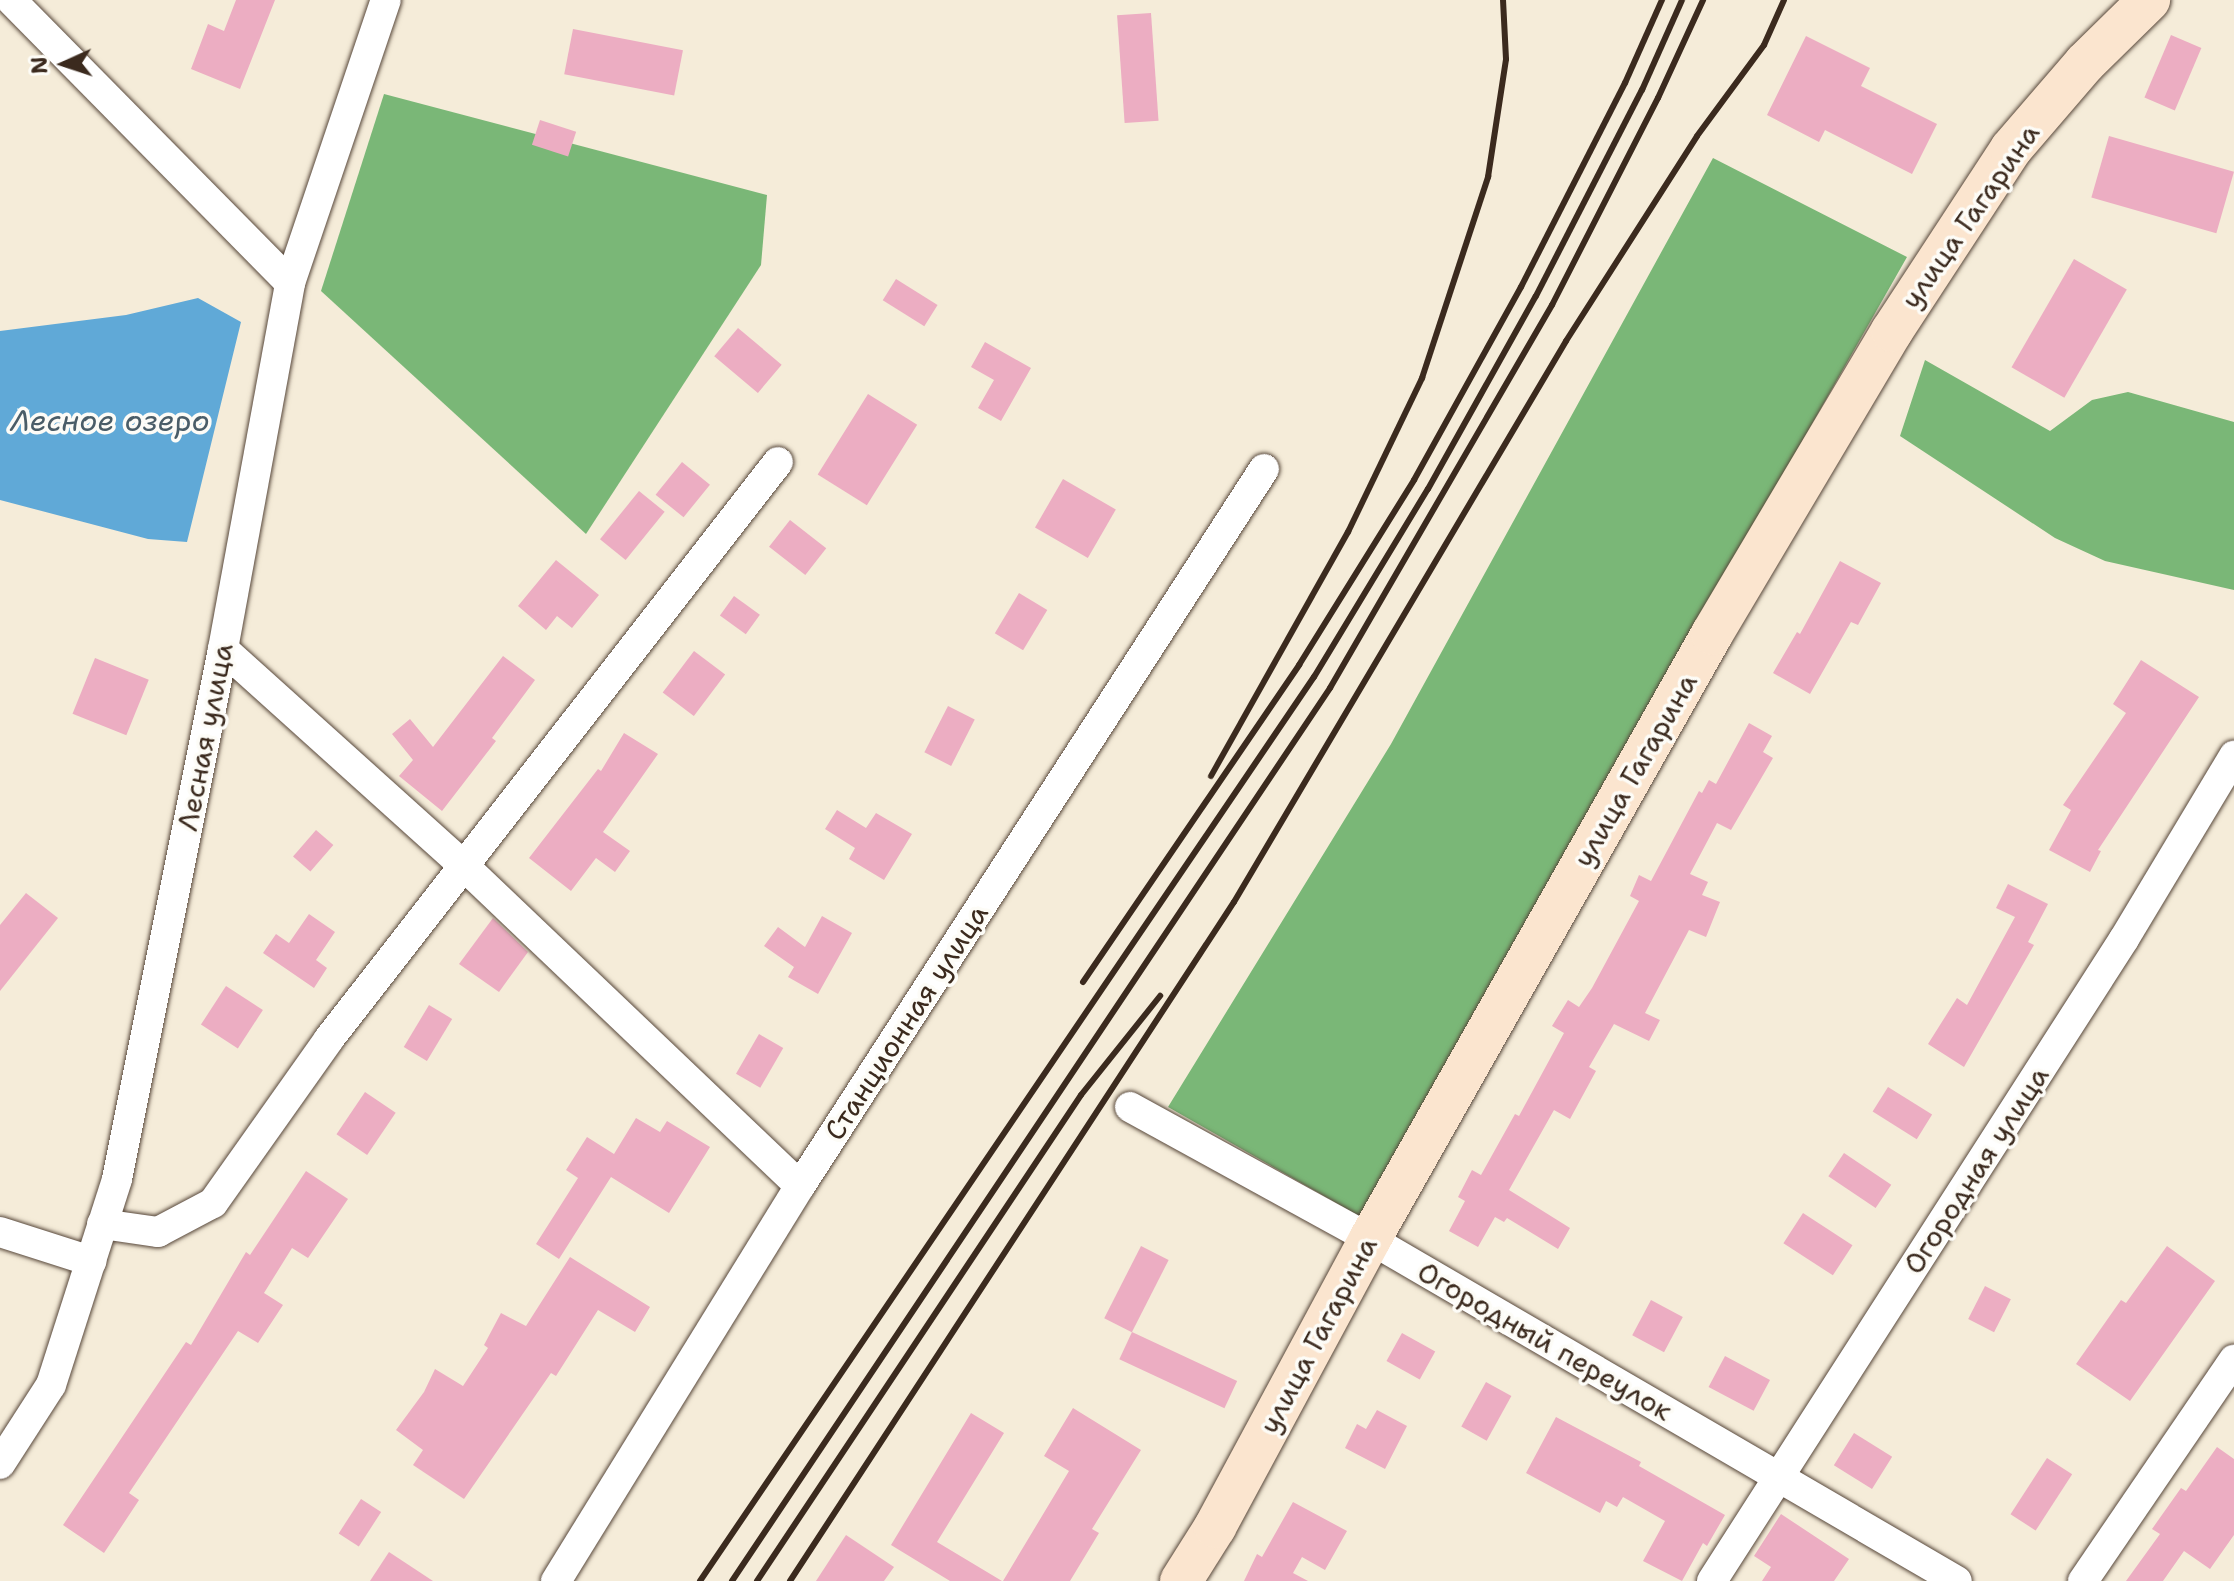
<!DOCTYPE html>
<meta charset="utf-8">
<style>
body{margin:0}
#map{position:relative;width:2234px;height:1581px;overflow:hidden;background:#f5ecd9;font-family:"Shantell Sans",sans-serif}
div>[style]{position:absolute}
.forest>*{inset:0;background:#7ab777}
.water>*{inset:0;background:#60a9d7}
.building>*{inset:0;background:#ecadc2;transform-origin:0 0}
.roads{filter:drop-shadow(0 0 2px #57473a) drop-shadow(0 0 2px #57473a)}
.street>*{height:30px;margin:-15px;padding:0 15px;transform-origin:15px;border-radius:15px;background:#fff}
.secondary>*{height:42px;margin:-21px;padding:0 21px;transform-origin:21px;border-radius:21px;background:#fbe5cf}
.rail>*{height:6px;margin:-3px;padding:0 3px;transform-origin:3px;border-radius:3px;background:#3b2a1e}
span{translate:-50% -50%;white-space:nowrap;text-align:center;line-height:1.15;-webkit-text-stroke:7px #fdfcf7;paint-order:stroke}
.street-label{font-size:28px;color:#3b2a1e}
.water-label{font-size:30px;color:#4a5d68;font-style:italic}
.north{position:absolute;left:24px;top:24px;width:80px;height:80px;-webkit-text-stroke:6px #fdfcf7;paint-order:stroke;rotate:267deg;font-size:22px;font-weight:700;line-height:32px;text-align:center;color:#3b2a1e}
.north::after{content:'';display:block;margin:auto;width:28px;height:36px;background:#3b2a1e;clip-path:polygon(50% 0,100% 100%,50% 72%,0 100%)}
</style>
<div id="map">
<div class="forest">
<i style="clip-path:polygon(384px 94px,767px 195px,761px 265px,586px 534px,321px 291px)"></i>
<i style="clip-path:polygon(1713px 158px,1907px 257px,1361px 1217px,1168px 1107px,1391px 744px)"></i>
<i style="clip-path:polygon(1925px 360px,2050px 431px,2092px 400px,2128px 392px,2234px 422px,2234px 590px,2105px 561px,2055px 538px,1900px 436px)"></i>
</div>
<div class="water">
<i style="clip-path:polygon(198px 298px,241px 322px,187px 542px,148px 539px,0 500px,0 331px,126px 315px)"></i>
</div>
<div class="building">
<i style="clip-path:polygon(236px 0,275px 0,240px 89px,191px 69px,208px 24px,224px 31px)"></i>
<i style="left:1151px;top:13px;width:108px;height:34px;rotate:86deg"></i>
<i style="left:573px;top:29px;width:112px;height:46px;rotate:11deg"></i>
<i style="left:2171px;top:35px;width:33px;height:68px;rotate:23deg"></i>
<i style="clip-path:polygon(1806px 36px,1870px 68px,1861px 86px,1937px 124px,1912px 174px,1825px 130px,1819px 142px,1767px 115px)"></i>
<i style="left:540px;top:120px;width:38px;height:26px;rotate:18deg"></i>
<i style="left:2109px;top:136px;width:130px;height:64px;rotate:16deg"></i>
<i style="left:2074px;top:259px;width:61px;height:125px;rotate:30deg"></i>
<i style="left:896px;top:279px;width:49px;height:25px;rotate:32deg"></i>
<i style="left:738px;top:328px;width:57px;height:37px;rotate:40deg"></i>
<i style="clip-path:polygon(985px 342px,1031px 368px,1001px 421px,978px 408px,994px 380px,971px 367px)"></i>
<i style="left:868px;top:394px;width:58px;height:95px;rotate:32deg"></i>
<i style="left:682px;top:462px;width:36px;height:42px;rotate:39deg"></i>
<i style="left:1063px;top:479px;width:61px;height:56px;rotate:30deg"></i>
<i style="left:639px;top:491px;width:33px;height:62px;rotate:39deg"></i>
<i style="left:790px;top:520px;width:46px;height:34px;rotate:38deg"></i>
<i style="clip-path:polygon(556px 560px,599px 595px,572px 628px,557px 616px,546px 630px,518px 606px)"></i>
<i style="clip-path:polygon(1840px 561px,1881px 583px,1858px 625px,1851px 622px,1810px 694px,1773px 673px,1797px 632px,1800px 634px)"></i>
<i style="left:1019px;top:593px;width:33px;height:47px;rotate:31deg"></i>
<i style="left:734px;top:596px;width:32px;height:24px;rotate:36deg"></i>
<i style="left:694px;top:651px;width:39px;height:52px;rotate:37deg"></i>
<i style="clip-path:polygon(503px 656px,535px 680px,492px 738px,496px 741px,442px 811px,399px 776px,413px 760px,392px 734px,410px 719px,433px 747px)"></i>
<i style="left:95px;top:658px;width:58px;height:60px;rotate:22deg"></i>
<i style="clip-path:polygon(2141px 660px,2199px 697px,2098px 850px,2101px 851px,2090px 872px,2049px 850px,2071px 810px,2063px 805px,2126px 713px,2113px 704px)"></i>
<i style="left:948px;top:706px;width:30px;height:52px;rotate:27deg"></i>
<i style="clip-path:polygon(1749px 723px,1772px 736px,1763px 752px,1773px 758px,1731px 830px,1717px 823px,1690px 874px,1708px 882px,1702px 895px,1720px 902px,1706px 937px,1689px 930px,1645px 1013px,1660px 1020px,1649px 1041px,1614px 1024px,1589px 1067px,1596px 1071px,1570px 1119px,1554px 1110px,1509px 1190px,1570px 1228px,1558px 1249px,1507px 1218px,1504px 1222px,1495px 1217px,1478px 1247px,1449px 1231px,1465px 1201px,1458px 1197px,1472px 1170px,1481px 1175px,1515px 1114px,1519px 1116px,1564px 1033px,1552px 1026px,1568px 1000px,1579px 1007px,1592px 988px,1639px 901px,1630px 896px,1639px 875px,1651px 881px,1699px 791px,1702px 793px,1709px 780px,1716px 784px)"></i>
<i style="clip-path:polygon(624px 733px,658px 754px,603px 832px,630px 851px,615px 872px,596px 858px,571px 891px,529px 858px,598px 769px,601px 771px)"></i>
<i style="clip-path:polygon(837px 810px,866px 828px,876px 813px,912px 834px,884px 880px,849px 859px,855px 848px,825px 829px)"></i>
<i style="left:316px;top:830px;width:23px;height:35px;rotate:41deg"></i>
<i style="clip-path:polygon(2008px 884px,2048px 904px,2028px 942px,2034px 945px,1964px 1067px,1928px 1044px,1957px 998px,1967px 1005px,2015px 917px,1996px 908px)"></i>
<i style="clip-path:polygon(26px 893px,58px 918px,0 991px,0 925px)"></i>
<i style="clip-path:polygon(309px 914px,335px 932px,316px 960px,327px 968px,314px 988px,263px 953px,276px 934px,289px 943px)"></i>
<i style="clip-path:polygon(822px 916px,852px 933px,818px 994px,788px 977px,794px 967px,764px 946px,778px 927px,805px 947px)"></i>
<i style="clip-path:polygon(493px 918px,528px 952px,499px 992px,459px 964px)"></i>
<i style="left:226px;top:986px;width:44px;height:46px;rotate:33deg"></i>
<i style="left:429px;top:1005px;width:27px;height:49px;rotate:31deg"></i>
<i style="left:759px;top:1034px;width:28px;height:46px;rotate:30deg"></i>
<i style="left:1888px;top:1087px;width:52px;height:29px;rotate:32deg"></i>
<i style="left:365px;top:1092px;width:37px;height:51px;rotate:34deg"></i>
<i style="clip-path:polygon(636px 1118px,660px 1132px,667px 1121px,710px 1147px,669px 1213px,611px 1177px,559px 1259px,536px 1244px,578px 1178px,566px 1170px,587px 1137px,614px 1154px)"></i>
<i style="left:1844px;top:1153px;width:57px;height:28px;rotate:34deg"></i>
<i style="clip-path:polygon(306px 1171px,348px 1199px,308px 1258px,292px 1248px,264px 1293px,283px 1305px,258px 1343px,238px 1331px,129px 1493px,139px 1500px,104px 1553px,63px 1525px,186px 1342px,191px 1345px,246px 1252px,250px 1255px)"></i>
<i style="left:1803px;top:1213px;width:59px;height:36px;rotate:33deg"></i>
<i style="left:1141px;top:1246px;width:31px;height:81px;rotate:27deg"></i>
<i style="clip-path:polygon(2167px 1246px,2215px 1281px,2130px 1401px,2076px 1364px,2121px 1300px,2126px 1303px)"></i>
<i style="clip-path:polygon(570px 1257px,650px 1307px,635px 1332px,598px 1310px,556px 1376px,551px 1373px,464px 1499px,413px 1465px,423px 1450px,396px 1430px,424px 1392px,435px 1369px,463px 1386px,488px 1348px,484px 1345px,501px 1313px,526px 1326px)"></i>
<i style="left:1985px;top:1286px;width:29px;height:37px;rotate:27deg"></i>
<i style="left:1651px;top:1300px;width:36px;height:40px;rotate:28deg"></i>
<i style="left:1132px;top:1332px;width:116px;height:30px;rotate:25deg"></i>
<i style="left:1402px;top:1333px;width:38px;height:32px;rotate:29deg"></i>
<i style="left:1725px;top:1356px;width:51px;height:35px;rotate:28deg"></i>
<i style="left:1486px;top:1382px;width:29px;height:51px;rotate:29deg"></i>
<i style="clip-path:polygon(1073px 1408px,1141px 1450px,1092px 1529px,1099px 1533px,1070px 1581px,1003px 1581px,1069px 1471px,1044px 1456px)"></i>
<i style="clip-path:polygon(1377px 1410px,1407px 1426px,1385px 1469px,1345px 1448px,1357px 1424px,1366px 1429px)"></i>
<i style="clip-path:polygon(971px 1413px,1004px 1433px,937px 1542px,1002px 1581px,950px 1581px,891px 1545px)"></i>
<i style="clip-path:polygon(1556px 1417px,1641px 1462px,1639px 1466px,1725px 1515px,1707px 1546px,1703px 1543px,1682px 1581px,1643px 1561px,1665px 1521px,1623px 1497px,1617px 1507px,1606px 1501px,1600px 1513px,1526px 1473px)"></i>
<i style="left:1854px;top:1433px;width:45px;height:38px;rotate:32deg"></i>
<i style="clip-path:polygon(2217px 1447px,2234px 1459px,2234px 1535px,2210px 1569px,2184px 1551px,2163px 1581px,2126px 1581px,2160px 1534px,2152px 1529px,2181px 1488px,2186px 1491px)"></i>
<i style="left:2047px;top:1458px;width:30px;height:67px;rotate:33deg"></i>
<i style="left:361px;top:1499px;width:24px;height:41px;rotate:33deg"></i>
<i style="clip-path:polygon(1293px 1502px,1347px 1531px,1325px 1570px,1302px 1557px,1293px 1573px,1308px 1581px,1244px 1581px,1257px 1554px,1262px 1557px)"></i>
<i style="clip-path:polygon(1781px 1514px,1849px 1559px,1834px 1581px,1762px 1581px,1771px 1567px,1754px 1556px)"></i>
<i style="clip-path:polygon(846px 1535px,894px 1567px,884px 1581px,816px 1581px)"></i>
<i style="clip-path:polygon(389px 1552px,433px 1581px,370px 1581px)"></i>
</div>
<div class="roads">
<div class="street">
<i style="left:11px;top:0;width:397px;rotate:45.4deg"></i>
<i style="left:223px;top:649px;width:323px;rotate:42deg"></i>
<i style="left:463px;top:865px;width:465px;rotate:43.6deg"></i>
<i style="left:1130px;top:1107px;width:274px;rotate:28.8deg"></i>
<i style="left:1370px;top:1239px;width:679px;rotate:30.23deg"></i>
<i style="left:102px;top:1224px;width:57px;rotate:8.1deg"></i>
<i style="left:158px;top:1232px;width:62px;rotate:-27.8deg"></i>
<i style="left:213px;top:1203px;width:201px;rotate:-54.7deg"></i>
<i style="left:329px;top:1039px;width:731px;rotate:-52.11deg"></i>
<i style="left:0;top:1232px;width:96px;rotate:17.7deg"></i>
<i style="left:0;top:1464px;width:94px;rotate:-57.2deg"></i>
<i style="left:51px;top:1385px;width:216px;rotate:-72.2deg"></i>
<i style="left:117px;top:1179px;width:540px;rotate:-78.69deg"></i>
<i style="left:223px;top:649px;width:372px;rotate:-79.6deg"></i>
<i style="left:290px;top:283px;width:299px;rotate:-71.3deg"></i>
<i style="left:556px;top:1581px;width:464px;rotate:-58.3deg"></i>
<i style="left:800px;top:1186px;width:854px;rotate:-57.09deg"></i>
<i style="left:1712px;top:1581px;width:763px;rotate:-57.31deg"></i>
<i style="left:2124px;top:939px;width:214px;rotate:-59deg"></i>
<i style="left:2083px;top:1581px;width:268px;rotate:-55.7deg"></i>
</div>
<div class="secondary">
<i style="left:1181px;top:1581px;width:64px;rotate:-57.8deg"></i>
<i style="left:1215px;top:1527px;width:327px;rotate:-61.7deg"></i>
<i style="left:1370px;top:1239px;width:695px;rotate:-60.52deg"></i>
<i style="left:1712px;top:634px;width:352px;rotate:-59.3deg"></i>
<i style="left:1892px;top:331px;width:217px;rotate:-56.8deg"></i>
<i style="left:2011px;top:149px;width:113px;rotate:-49.3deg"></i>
<i style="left:2085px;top:63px;width:90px;rotate:-44.5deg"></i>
</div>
</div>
<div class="rail">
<i style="left:1211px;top:776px;width:280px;rotate:-60.7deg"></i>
<i style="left:1348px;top:532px;width:171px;rotate:-64.3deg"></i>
<i style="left:1422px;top:378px;width:212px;rotate:-71.8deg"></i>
<i style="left:1488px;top:177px;width:119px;rotate:-81.3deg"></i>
<i style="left:1506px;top:59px;width:59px;rotate:-92.9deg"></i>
<i style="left:1083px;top:982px;width:384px;rotate:-55.7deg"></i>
<i style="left:1299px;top:665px;width:218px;rotate:-58.1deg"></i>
<i style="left:1414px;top:480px;width:221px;rotate:-61deg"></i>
<i style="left:1521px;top:287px;width:229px;rotate:-63deg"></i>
<i style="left:1625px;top:83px;width:91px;rotate:-66deg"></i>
<i style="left:700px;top:1581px;width:1093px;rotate:-55.82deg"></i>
<i style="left:1314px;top:677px;width:220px;rotate:-58.8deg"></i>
<i style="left:1428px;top:489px;width:221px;rotate:-60.8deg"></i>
<i style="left:1536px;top:296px;width:232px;rotate:-62.8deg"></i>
<i style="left:1642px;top:90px;width:98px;rotate:-66deg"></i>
<i style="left:732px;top:1581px;width:1075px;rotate:-56.19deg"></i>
<i style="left:1330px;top:688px;width:443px;rotate:-59.9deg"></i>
<i style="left:1552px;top:305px;width:233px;rotate:-62.9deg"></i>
<i style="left:1658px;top:98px;width:108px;rotate:-65.3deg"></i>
<i style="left:757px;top:1581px;width:584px;rotate:-56.31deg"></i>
<i style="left:1081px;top:1095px;width:127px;rotate:-51.4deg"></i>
<i style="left:790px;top:1581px;width:811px;rotate:-56.82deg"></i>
<i style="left:1234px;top:902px;width:652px;rotate:-59.38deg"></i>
<i style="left:1566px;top:341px;width:243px;rotate:-57.4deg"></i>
<i style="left:1697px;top:136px;width:113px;rotate:-53.6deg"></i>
<i style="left:1764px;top:45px;width:49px;rotate:-66deg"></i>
</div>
<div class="street-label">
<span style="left:1970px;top:216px;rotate:-55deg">улица Гагарина</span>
<span style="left:205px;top:737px;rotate:-79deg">Лесная улица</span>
<span style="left:1635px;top:770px;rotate:-60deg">улица Гагарина</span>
<span style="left:906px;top:1022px;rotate:-57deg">Станционная улица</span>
<span style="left:1976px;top:1170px;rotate:-57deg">Огородная улица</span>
<span style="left:1318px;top:1335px;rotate:-62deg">улица Гагарина</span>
<span style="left:1545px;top:1341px;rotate:30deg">Огородный переулок</span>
</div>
<div class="water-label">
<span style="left:110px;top:421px">Лесное озеро</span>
</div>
<div class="north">N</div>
</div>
